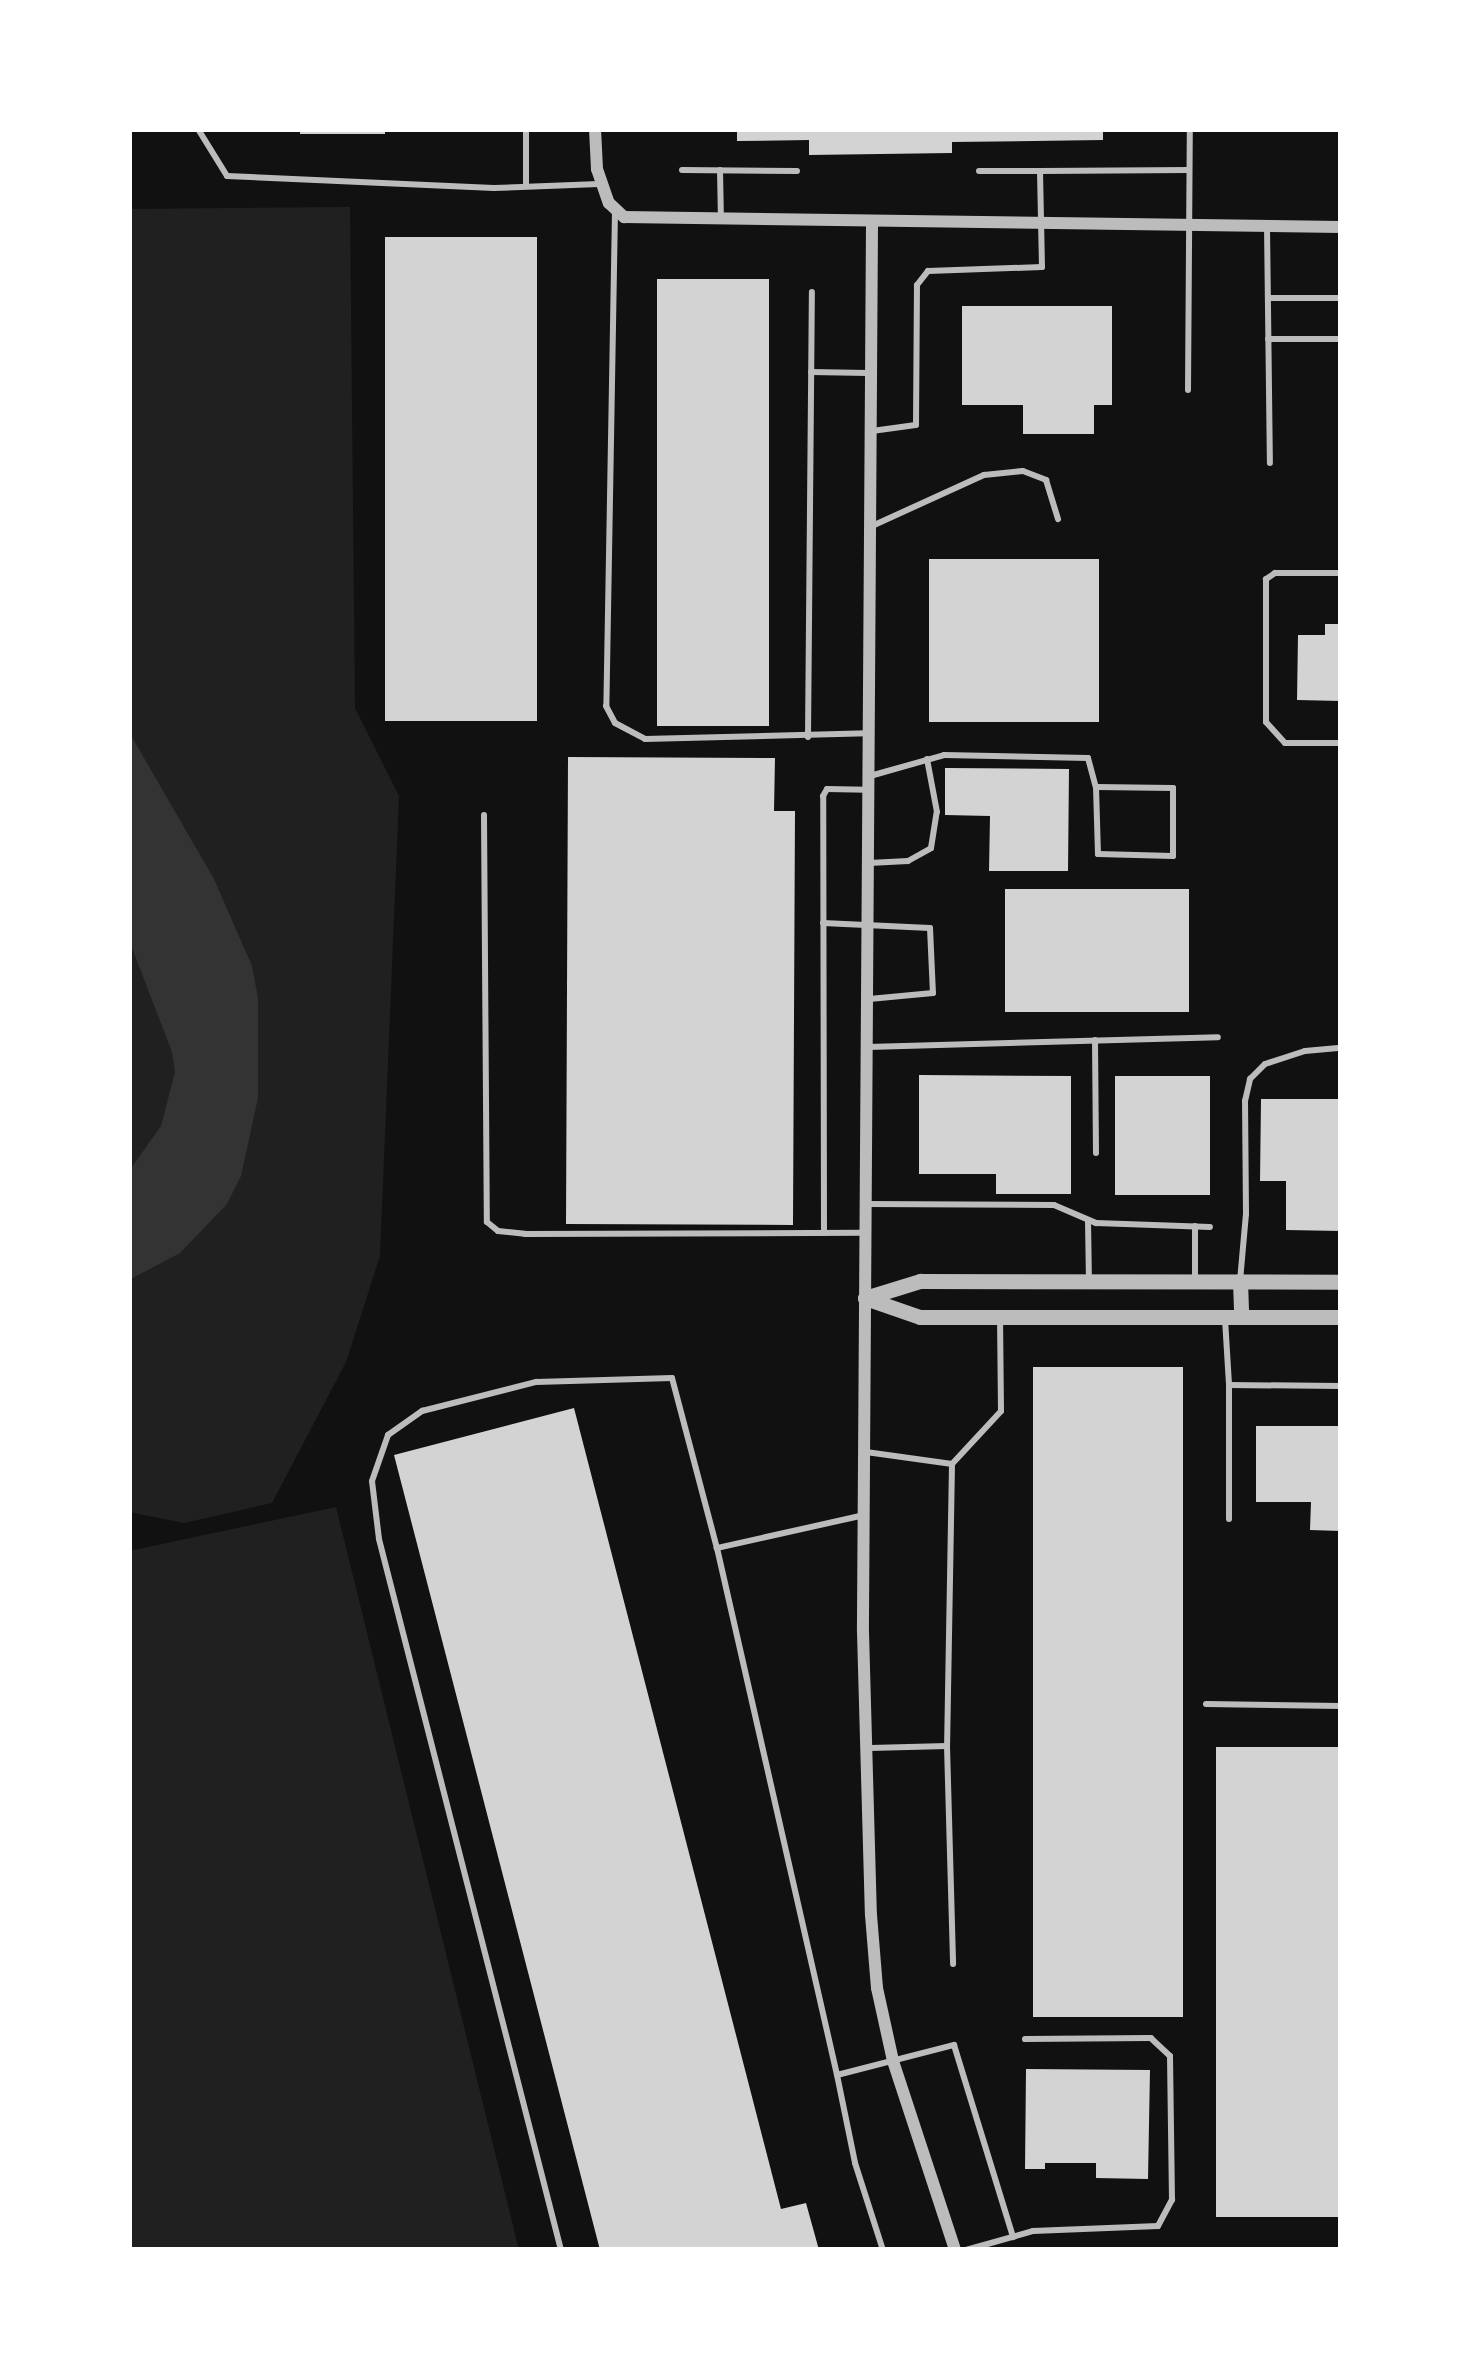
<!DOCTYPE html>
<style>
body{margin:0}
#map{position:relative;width:1470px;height:2379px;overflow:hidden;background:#111;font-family:"Exo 2",sans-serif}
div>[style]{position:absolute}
.green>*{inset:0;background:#202020}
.water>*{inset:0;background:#333}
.building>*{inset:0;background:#d3d3d3;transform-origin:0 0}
.service>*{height:6px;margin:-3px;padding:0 3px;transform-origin:3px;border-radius:3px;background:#bcbcbc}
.minor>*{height:12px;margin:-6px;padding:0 6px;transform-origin:6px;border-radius:6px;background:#bcbcbc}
.tertiary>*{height:15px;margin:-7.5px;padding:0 7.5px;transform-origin:7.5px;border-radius:7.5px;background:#bcbcbc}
span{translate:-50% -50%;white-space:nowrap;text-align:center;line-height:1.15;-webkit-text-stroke:10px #fff;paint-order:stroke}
.frame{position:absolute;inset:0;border:132px solid #fff;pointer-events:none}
</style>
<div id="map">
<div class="green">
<i style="clip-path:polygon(350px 207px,355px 708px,399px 796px,380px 1256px,346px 1362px,272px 1503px,184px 1523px,129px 1512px,129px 209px)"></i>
<i style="clip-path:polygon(336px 1507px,519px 2250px,129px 2250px,129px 1551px)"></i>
</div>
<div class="water">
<i style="clip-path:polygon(129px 732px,214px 879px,252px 966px,258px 998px,258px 1098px,241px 1176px,227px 1204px,180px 1253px,129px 1280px,129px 1171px,161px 1126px,175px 1072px,172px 1052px,129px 940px)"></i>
</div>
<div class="building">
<i style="left:300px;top:129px;width:85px;height:5px"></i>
<i style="clip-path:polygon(737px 129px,1103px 129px,1103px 140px,952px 142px,952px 153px,809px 155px,809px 140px,737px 141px)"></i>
<i style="left:385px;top:237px;width:152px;height:484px"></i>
<i style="left:657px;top:279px;width:112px;height:447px"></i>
<i style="clip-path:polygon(962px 306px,1112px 306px,1112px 405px,1094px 405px,1094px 434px,1023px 434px,1023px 405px,962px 405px)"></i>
<i style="left:929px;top:559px;width:170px;height:163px"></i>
<i style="clip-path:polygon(1325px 624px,1341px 624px,1341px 701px,1297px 700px,1298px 635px,1325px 635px)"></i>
<i style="clip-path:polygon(568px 757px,775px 758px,774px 811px,795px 811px,793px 1225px,566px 1224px)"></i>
<i style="clip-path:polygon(945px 768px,1069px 769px,1068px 871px,989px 871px,990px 816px,945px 815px)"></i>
<i style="left:1005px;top:889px;width:184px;height:123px"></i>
<i style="clip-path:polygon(919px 1075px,1071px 1076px,1071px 1194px,996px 1194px,996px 1174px,919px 1174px)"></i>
<i style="left:1115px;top:1076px;width:95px;height:119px"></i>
<i style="clip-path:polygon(1261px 1099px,1341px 1099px,1341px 1231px,1286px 1230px,1286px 1181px,1260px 1181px)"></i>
<i style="left:1033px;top:1367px;width:150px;height:650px"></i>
<i style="clip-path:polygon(574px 1408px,781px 2209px,806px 2203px,819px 2250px,600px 2250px,394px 1455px)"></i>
<i style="clip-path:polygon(1256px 1426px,1341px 1426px,1341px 1531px,1310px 1530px,1311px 1502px,1256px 1502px)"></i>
<i style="left:1216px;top:1747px;width:125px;height:470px"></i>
<i style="clip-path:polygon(1026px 2069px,1150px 2070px,1148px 2179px,1096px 2178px,1096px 2163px,1045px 2163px,1045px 2169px,1025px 2169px)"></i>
</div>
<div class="service">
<i style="left:198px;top:129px;width:55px;rotate:58.3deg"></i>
<i style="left:227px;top:176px;width:267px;rotate:2.6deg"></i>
<i style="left:494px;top:188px;width:105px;rotate:-2.2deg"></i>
<i style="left:682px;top:170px;width:115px;rotate:0.5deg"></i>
<i style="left:720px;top:170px;width:50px;rotate:88.9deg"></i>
<i style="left:979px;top:171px;width:61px"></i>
<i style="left:526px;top:185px;width:56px;rotate:-90deg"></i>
<i style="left:615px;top:211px;width:495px;rotate:91deg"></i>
<i style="left:606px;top:706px;width:19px;rotate:62deg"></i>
<i style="left:615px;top:723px;width:34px;rotate:28deg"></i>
<i style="left:645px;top:739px;width:222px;rotate:-1.5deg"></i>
<i style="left:1267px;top:226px;width:237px;rotate:89.3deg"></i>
<i style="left:1268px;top:298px;width:73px"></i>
<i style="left:1268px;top:339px;width:73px"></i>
<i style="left:811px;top:372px;width:57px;rotate:1deg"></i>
<i style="left:1188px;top:390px;width:261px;rotate:-89.6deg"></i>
<i style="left:872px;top:431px;width:44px;rotate:-7.8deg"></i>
<i style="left:916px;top:425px;width:140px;rotate:-89.6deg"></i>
<i style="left:917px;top:285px;width:18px;rotate:-52deg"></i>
<i style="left:928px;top:271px;width:114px;rotate:-2deg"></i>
<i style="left:1042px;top:267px;width:96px;rotate:-91.2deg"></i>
<i style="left:1040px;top:171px;width:149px;rotate:-0.4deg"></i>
<i style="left:872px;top:526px;width:123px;rotate:-24.5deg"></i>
<i style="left:984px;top:475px;width:39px;rotate:-6deg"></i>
<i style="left:1023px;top:471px;width:25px;rotate:21deg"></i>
<i style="left:1046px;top:480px;width:41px;rotate:72.9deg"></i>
<i style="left:1341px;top:573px;width:66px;rotate:180deg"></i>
<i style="left:1275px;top:573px;width:11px;rotate:146deg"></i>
<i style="left:1266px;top:579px;width:143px;rotate:90deg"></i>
<i style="left:1266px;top:722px;width:28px;rotate:48deg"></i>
<i style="left:1285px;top:743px;width:56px"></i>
<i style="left:808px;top:737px;width:445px;rotate:-89.5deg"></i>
<i style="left:870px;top:776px;width:77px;rotate:-15.8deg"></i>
<i style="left:944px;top:755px;width:144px;rotate:1.2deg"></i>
<i style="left:1088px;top:758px;width:30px;rotate:75deg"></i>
<i style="left:1096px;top:787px;width:67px;rotate:88.3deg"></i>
<i style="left:1098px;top:854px;width:75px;rotate:1.5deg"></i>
<i style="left:1173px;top:856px;width:68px;rotate:-90deg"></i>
<i style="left:1173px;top:788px;width:77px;rotate:-179.3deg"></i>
<i style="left:484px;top:815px;width:407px;rotate:89.6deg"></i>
<i style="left:487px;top:1222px;width:14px;rotate:39deg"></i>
<i style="left:498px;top:1231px;width:27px;rotate:6deg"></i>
<i style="left:525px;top:1234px;width:337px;rotate:-0.2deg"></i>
<i style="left:869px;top:863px;width:39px;rotate:-3deg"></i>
<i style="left:908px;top:861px;width:26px;rotate:-29deg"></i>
<i style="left:931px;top:848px;width:36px;rotate:-81deg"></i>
<i style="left:937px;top:812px;width:54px;rotate:-100.7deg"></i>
<i style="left:823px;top:923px;width:107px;rotate:2.7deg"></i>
<i style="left:930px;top:928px;width:65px;rotate:87.4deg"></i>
<i style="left:933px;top:993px;width:64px;rotate:174.6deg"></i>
<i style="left:1095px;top:1040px;width:113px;rotate:89.5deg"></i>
<i style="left:868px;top:1047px;width:350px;rotate:-1.6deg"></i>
<i style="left:866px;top:1204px;width:188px;rotate:0.3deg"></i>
<i style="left:1054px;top:1205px;width:46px;rotate:23.2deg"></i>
<i style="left:1096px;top:1223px;width:114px;rotate:2deg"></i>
<i style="left:1088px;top:1220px;width:61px;rotate:89.1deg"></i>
<i style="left:824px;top:1233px;width:437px;rotate:-90.1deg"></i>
<i style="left:823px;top:796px;width:8px;rotate:-60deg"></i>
<i style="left:827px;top:789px;width:39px;rotate:1deg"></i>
<i style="left:1195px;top:1277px;width:51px;rotate:-90deg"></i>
<i style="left:1240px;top:1281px;width:67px;rotate:-84.9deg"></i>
<i style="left:1246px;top:1214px;width:113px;rotate:-90.5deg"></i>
<i style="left:1245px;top:1101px;width:23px;rotate:-77deg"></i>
<i style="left:1250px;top:1079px;width:21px;rotate:-45deg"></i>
<i style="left:1265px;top:1064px;width:42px;rotate:-18deg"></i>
<i style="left:1305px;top:1051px;width:36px;rotate:-5deg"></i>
<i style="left:1225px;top:1319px;width:66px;rotate:86.5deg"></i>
<i style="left:1229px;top:1385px;width:112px;rotate:0.5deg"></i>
<i style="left:1229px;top:1385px;width:134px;rotate:90deg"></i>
<i style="left:866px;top:1452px;width:87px;rotate:7.9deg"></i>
<i style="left:952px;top:1464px;width:282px;rotate:91deg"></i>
<i style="left:952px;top:1464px;width:72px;rotate:-47.2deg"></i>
<i style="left:1001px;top:1411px;width:92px;rotate:-90.6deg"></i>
<i style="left:860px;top:1516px;width:147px;rotate:167.4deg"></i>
<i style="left:717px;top:1548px;width:540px;rotate:77.17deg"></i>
<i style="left:837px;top:2075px;width:121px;rotate:-14.4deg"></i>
<i style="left:954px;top:2045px;width:201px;rotate:72.9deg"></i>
<i style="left:1206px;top:1704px;width:135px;rotate:0.8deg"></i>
<i style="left:870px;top:1748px;width:77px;rotate:-1.5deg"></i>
<i style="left:947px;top:1746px;width:218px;rotate:88.4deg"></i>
<i style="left:837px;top:2075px;width:90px;rotate:78.4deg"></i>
<i style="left:855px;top:2163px;width:91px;rotate:72.2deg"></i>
<i style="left:561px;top:2250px;width:734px;rotate:-104.36deg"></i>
<i style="left:379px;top:1539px;width:58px;rotate:-96.9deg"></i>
<i style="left:372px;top:1481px;width:49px;rotate:-70.8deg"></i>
<i style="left:388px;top:1435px;width:42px;rotate:-35.2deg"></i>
<i style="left:422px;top:1411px;width:118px;rotate:-14.3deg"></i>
<i style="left:536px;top:1382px;width:136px;rotate:-1.7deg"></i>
<i style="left:672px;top:1378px;width:176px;rotate:75.2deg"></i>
<i style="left:966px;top:2250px;width:70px;rotate:-15.8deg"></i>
<i style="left:1033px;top:2231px;width:125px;rotate:-2.3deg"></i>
<i style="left:1158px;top:2226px;width:30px;rotate:-62deg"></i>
<i style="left:1172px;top:2200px;width:144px;rotate:-90.8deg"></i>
<i style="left:1170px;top:2056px;width:26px;rotate:-137deg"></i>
<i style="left:1151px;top:2038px;width:126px;rotate:179.5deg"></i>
</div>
<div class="minor">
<i style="left:595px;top:129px;width:40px;rotate:87.1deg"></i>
<i style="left:597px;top:169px;width:36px;rotate:71deg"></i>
<i style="left:609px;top:203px;width:21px;rotate:43deg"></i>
<i style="left:624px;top:217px;width:717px;rotate:0.8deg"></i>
<i style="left:872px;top:224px;width:1408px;rotate:90.37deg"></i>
<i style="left:863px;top:1632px;width:283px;rotate:88.4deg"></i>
<i style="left:871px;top:1915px;width:73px;rotate:85.3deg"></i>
<i style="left:877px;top:1988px;width:75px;rotate:77.6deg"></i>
<i style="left:893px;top:2061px;width:199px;rotate:71.8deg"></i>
</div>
<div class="tertiary">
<i style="left:1240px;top:1281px;width:35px;rotate:88deg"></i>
<i style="left:865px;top:1298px;width:58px;rotate:19.1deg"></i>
<i style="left:920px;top:1317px;width:421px"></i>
<i style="left:865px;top:1298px;width:58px;rotate:-17.2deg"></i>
<i style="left:920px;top:1281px;width:421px;rotate:0.1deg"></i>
</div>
<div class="frame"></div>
</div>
